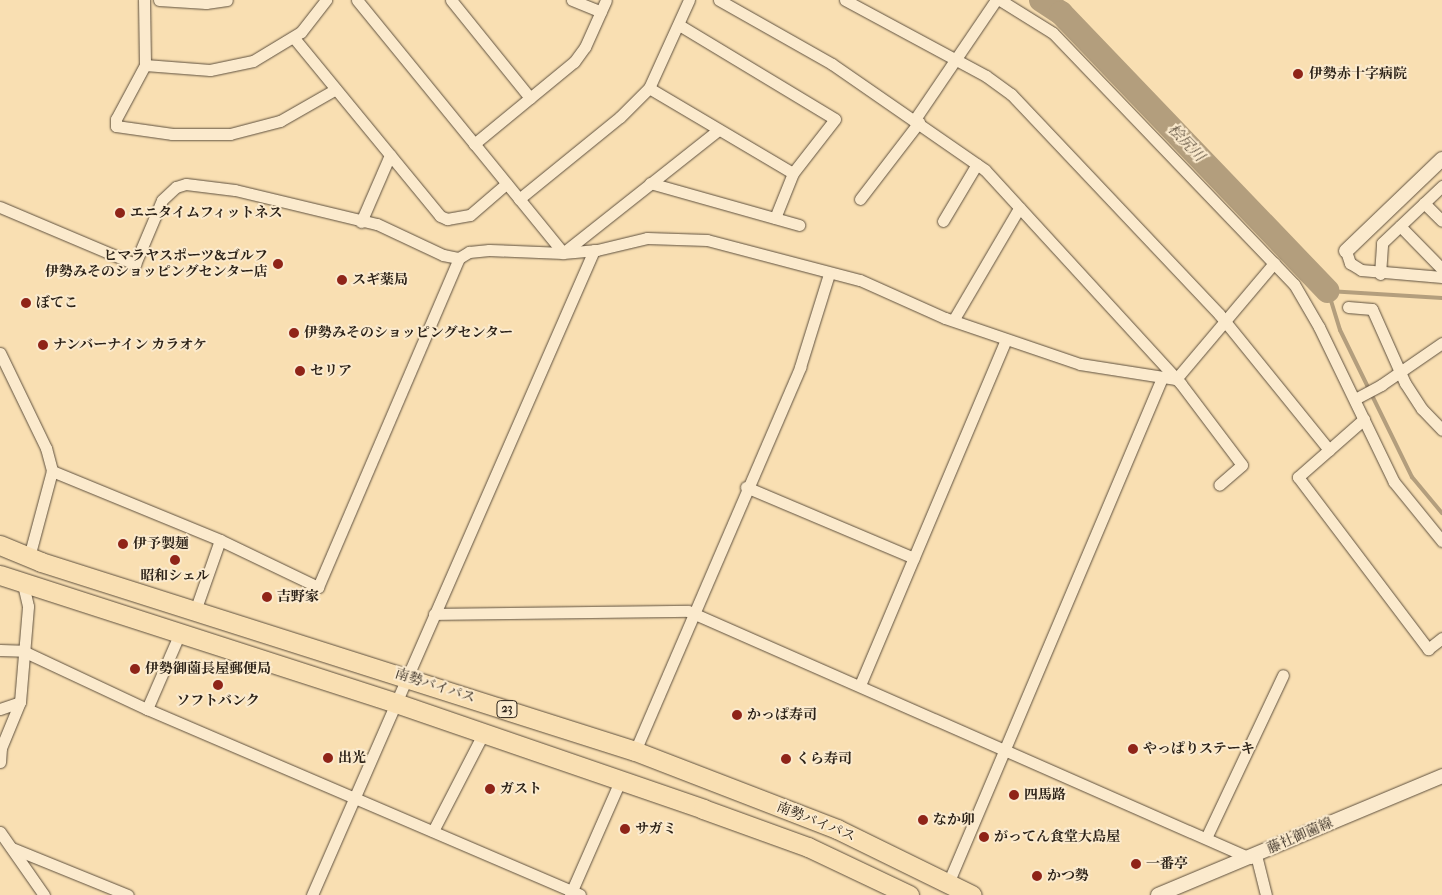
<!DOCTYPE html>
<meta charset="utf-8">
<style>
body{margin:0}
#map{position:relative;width:1442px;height:895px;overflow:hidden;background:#f9dfb2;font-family:"IM FELL French Canon","Noto Serif JP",serif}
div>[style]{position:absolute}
.stream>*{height:4px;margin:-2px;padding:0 2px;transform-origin:2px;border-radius:2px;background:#b39e7d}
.river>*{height:24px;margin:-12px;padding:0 12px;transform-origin:12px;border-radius:12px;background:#b39e7d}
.roads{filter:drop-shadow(0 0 1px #5e503e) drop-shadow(0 0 1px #5e503e)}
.minor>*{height:11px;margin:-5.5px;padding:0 5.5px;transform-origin:5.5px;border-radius:5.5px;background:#fbeacd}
.tertiary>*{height:14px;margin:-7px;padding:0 7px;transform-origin:7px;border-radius:7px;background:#fbeacd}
.trunk>*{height:19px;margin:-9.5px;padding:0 9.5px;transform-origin:9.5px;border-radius:9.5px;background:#f9dfb2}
.dots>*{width:14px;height:14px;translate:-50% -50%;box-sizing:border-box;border:2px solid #fbeacd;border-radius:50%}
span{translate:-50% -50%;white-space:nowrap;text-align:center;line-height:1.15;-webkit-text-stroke:4px #fbeacd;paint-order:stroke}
.shield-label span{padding:1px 4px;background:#fbeacd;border:1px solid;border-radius:4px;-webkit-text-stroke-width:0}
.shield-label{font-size:12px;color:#2b2117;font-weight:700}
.poi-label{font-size:14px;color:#2b2117;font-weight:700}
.left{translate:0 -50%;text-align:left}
.right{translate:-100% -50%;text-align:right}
.street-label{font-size:14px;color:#2b2117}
.water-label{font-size:15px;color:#5b4d3b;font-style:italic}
</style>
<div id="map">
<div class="stream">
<i style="left:1442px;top:298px;width:114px;rotate:-176.5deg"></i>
<i style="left:1328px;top:291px;width:41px;rotate:72.9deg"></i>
<i style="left:1340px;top:330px;width:164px;rotate:63.9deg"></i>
<i style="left:1412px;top:477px;width:47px;rotate:50.2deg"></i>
</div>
<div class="river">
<i style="left:1041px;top:0;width:24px;rotate:33deg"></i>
<i style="left:1061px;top:13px;width:385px;rotate:46.2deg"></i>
</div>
<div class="roads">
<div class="minor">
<i style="left:144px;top:0;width:65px;rotate:89.1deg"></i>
<i style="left:145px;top:65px;width:61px;rotate:118.2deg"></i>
<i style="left:116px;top:119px;width:7px;rotate:90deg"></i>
<i style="left:116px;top:126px;width:57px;rotate:8.1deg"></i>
<i style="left:172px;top:134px;width:58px"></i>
<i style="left:230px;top:134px;width:52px;rotate:-14.6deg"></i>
<i style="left:280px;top:121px;width:64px;rotate:-29.7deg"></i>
<i style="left:159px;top:0;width:47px;rotate:3.7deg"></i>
<i style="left:206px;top:3px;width:21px;rotate:-8deg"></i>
<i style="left:357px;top:0;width:326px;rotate:50.8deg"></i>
<i style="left:451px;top:0;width:126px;rotate:51.1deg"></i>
<i style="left:572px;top:0;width:31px;rotate:22deg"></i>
<i style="left:719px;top:0;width:130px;rotate:29.5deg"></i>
<i style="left:832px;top:64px;width:186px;rotate:34.7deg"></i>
<i style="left:985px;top:170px;width:290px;rotate:47.5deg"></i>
<i style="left:1181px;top:384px;width:101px;rotate:53deg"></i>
<i style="left:1242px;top:465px;width:30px;rotate:139deg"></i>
<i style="left:845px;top:0;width:160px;rotate:28.3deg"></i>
<i style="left:986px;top:76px;width:31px;rotate:36deg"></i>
<i style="left:1011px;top:94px;width:303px;rotate:46.6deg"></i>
<i style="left:1219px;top:314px;width:175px;rotate:51deg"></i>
<i style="left:1000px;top:0;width:62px;rotate:31.9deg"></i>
<i style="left:1053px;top:33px;width:348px;rotate:46.2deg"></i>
<i style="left:1294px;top:284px;width:50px;rotate:59.8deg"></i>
<i style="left:1319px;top:327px;width:172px;rotate:64.2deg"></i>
<i style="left:1394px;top:482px;width:76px;rotate:50.9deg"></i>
<i style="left:294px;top:38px;width:230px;rotate:50.6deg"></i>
<i style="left:440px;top:216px;width:8px;rotate:23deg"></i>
<i style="left:447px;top:219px;width:23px;rotate:-10deg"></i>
<i style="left:470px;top:215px;width:48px;rotate:-40.7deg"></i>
<i style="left:145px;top:65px;width:65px;rotate:4.4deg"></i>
<i style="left:210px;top:70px;width:44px;rotate:-11.8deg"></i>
<i style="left:253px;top:61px;width:56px;rotate:-31.1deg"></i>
<i style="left:301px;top:32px;width:41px;rotate:-52deg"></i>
<i style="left:649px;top:88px;width:167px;rotate:30.6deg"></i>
<i style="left:793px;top:173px;width:68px;rotate:-52.1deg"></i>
<i style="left:835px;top:119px;width:182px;rotate:-148.9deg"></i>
<i style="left:915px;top:119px;width:144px;rotate:-55.8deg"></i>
<i style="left:474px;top:144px;width:129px;rotate:-39.4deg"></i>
<i style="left:574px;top:62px;width:19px;rotate:-54deg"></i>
<i style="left:585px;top:47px;width:51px;rotate:-65.9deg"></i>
<i style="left:650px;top:183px;width:155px;rotate:15.7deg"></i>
<i style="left:519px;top:199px;width:130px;rotate:-39.1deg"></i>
<i style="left:620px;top:117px;width:41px;rotate:-45deg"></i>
<i style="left:649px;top:88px;width:97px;rotate:-65.6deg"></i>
<i style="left:860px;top:199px;width:97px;rotate:-52.5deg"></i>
<i style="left:1424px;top:203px;width:25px;rotate:45deg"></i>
<i style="left:0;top:207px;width:147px;rotate:22.9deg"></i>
<i style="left:135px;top:264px;width:69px;rotate:-67.1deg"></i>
<i style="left:162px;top:200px;width:19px;rotate:-43deg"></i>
<i style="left:176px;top:187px;width:10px;rotate:-17deg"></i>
<i style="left:186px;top:184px;width:49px;rotate:7deg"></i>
<i style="left:235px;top:190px;width:146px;rotate:13.5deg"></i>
<i style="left:377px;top:224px;width:73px;rotate:25.2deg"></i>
<i style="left:443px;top:255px;width:16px;rotate:11deg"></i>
<i style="left:459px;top:258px;width:12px;rotate:-31deg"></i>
<i style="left:469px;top:252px;width:20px;rotate:-6deg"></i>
<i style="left:489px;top:250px;width:74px;rotate:2.3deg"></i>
<i style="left:563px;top:253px;width:34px;rotate:-5deg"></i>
<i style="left:597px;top:250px;width:51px;rotate:-13.5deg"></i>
<i style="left:647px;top:238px;width:60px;rotate:1.9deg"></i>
<i style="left:707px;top:240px;width:158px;rotate:14.7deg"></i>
<i style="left:860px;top:280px;width:93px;rotate:24.1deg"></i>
<i style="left:945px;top:318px;width:143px;rotate:18.8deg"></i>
<i style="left:1080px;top:364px;width:97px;rotate:8.9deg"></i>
<i style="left:1176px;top:379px;width:152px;rotate:-49.8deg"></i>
<i style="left:775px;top:218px;width:48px;rotate:-68.2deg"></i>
<i style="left:943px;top:221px;width:66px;rotate:-59.2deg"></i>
<i style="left:361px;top:222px;width:73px;rotate:-66.6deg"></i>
<i style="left:1400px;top:226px;width:60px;rotate:45.7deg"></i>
<i style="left:1346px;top:251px;width:13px;rotate:72deg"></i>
<i style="left:1350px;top:263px;width:13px;rotate:32deg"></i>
<i style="left:1361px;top:270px;width:81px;rotate:4.9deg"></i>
<i style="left:563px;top:253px;width:198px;rotate:-38.4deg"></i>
<i style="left:1380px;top:274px;width:31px;rotate:-86deg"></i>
<i style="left:1382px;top:243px;width:83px;rotate:-43.5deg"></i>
<i style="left:1348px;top:307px;width:24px;rotate:5deg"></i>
<i style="left:1372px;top:309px;width:81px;rotate:66deg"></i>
<i style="left:1405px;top:383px;width:31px;rotate:57deg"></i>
<i style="left:1422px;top:409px;width:29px;rotate:46deg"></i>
<i style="left:954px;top:319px;width:129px;rotate:-59.6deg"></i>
<i style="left:0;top:353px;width:106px;rotate:64.2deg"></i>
<i style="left:46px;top:448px;width:24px;rotate:75deg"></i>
<i style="left:52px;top:471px;width:89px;rotate:105deg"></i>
<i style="left:1355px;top:399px;width:30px;rotate:-28deg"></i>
<i style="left:1381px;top:385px;width:74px;rotate:-34.5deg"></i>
<i style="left:1364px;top:419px;width:88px;rotate:138.7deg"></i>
<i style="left:1298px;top:477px;width:216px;rotate:52.9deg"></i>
<i style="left:1428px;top:649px;width:18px;rotate:-38deg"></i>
<i style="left:52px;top:471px;width:182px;rotate:22.3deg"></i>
<i style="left:220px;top:540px;width:109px;rotate:25.6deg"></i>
<i style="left:318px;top:587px;width:358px;rotate:-66.8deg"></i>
<i style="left:746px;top:487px;width:182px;rotate:22.9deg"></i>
<i style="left:195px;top:611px;width:75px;rotate:-70.6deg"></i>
<i style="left:434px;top:614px;width:254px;rotate:-0.7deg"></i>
<i style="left:688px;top:611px;width:614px;rotate:23.73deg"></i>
<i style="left:0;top:650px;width:23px;rotate:2deg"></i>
<i style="left:23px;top:651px;width:137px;rotate:25.1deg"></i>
<i style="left:147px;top:709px;width:471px;rotate:23.2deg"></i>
<i style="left:860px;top:685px;width:375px;rotate:-67.1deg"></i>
<i style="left:0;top:709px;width:21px;rotate:-19deg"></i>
<i style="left:147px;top:709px;width:81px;rotate:-66.6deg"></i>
<i style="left:635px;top:751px;width:418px;rotate:-66.7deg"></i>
<i style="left:800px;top:367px;width:97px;rotate:-72.7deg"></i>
<i style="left:0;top:762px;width:14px;rotate:-86deg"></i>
<i style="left:1px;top:748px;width:50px;rotate:-67.6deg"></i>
<i style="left:20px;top:702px;width:96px;rotate:-85.2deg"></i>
<i style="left:28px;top:606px;width:23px;rotate:-103deg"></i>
<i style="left:433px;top:831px;width:111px;rotate:-62.7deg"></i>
<i style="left:0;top:832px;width:77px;rotate:55.1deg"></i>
<i style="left:1206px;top:838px;width:180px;rotate:-64.7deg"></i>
<i style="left:12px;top:848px;width:125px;rotate:22.1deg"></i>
<i style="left:1256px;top:855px;width:41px;rotate:76deg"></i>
<i style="left:949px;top:881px;width:546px;rotate:-67.05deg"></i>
<i style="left:312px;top:895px;width:704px;rotate:-66.38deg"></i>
<i style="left:570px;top:895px;width:124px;rotate:-66.3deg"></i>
</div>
<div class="tertiary">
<i style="left:1346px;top:251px;width:133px;rotate:-43.8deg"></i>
<i style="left:1158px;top:895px;width:308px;rotate:-22.7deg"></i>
</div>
<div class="trunk">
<i style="left:0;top:545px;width:44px;rotate:22.5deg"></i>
<i style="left:41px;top:562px;width:623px;rotate:17.65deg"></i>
<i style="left:635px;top:751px;width:217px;rotate:21.1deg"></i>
<i style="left:837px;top:829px;width:150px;rotate:26.1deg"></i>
<i style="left:0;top:575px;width:416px;rotate:17.9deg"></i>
<i style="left:396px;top:703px;width:325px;rotate:19deg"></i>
<i style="left:703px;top:809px;width:112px;rotate:19.9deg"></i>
<i style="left:808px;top:847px;width:112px;rotate:25.4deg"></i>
</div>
</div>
<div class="dots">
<i style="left:1298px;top:74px;background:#8f2418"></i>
<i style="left:120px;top:213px;background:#8f2418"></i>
<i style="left:278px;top:264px;background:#8f2418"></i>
<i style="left:342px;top:280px;background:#8f2418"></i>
<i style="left:26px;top:303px;background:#8f2418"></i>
<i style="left:294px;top:333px;background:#8f2418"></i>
<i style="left:43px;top:345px;background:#8f2418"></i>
<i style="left:300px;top:371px;background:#8f2418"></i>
<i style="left:123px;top:544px;background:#8f2418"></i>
<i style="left:175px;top:560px;background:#8f2418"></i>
<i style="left:267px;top:597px;background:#8f2418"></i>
<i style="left:135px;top:669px;background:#8f2418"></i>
<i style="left:218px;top:685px;background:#8f2418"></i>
<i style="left:737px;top:715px;background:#8f2418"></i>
<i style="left:1133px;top:749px;background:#8f2418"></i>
<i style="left:328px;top:758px;background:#8f2418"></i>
<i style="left:786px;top:759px;background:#8f2418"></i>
<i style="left:490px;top:789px;background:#8f2418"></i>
<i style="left:1014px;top:795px;background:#8f2418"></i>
<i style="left:923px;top:820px;background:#8f2418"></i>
<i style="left:625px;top:829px;background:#8f2418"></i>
<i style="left:984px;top:837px;background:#8f2418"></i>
<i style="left:1136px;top:864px;background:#8f2418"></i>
<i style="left:1037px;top:876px;background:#8f2418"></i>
</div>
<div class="shield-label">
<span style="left:507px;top:709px">23</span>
</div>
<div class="poi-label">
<span class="left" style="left:1309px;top:74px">伊勢赤十字病院</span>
<span class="left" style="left:130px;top:213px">エニタイムフィットネス</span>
<span class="right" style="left:268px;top:264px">ヒマラヤスポーツ&amp;ゴルフ<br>伊勢みそのショッピングセンター店</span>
<span class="left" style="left:352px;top:280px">スギ薬局</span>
<span class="left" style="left:36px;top:303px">ぼてこ</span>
<span class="left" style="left:304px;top:333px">伊勢みそのショッピングセンター</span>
<span class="left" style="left:53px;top:345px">ナンバーナイン カラオケ</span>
<span class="left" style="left:310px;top:371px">セリア</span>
<span class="left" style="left:133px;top:544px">伊予製麺</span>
<span style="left:175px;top:576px">昭和シェル</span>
<span class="left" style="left:277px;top:597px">吉野家</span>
<span class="left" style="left:145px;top:669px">伊勢御薗長屋郵便局</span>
<span style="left:218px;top:701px">ソフトバンク</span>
<span class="left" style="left:747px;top:715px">かっぱ寿司</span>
<span class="left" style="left:1143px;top:749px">やっぱりステーキ</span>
<span class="left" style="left:338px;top:758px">出光</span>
<span class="left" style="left:796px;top:759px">くら寿司</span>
<span class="left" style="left:500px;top:789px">ガスト</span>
<span class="left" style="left:1024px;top:795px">四馬路</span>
<span class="left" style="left:933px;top:820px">なか卯</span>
<span class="left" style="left:635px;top:829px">サガミ</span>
<span class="left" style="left:994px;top:837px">がってん食堂大島屋</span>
<span class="left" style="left:1146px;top:864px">一番亭</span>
<span class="left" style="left:1047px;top:876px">かつ勢</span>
</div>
<div class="street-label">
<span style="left:435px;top:686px;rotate:18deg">南勢バイパス</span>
<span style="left:816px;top:822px;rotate:22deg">南勢バイパス</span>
<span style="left:1300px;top:836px;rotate:-23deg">藤社御薗線</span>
</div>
<div class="water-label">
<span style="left:1186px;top:143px;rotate:46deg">桧尻川</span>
</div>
</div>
